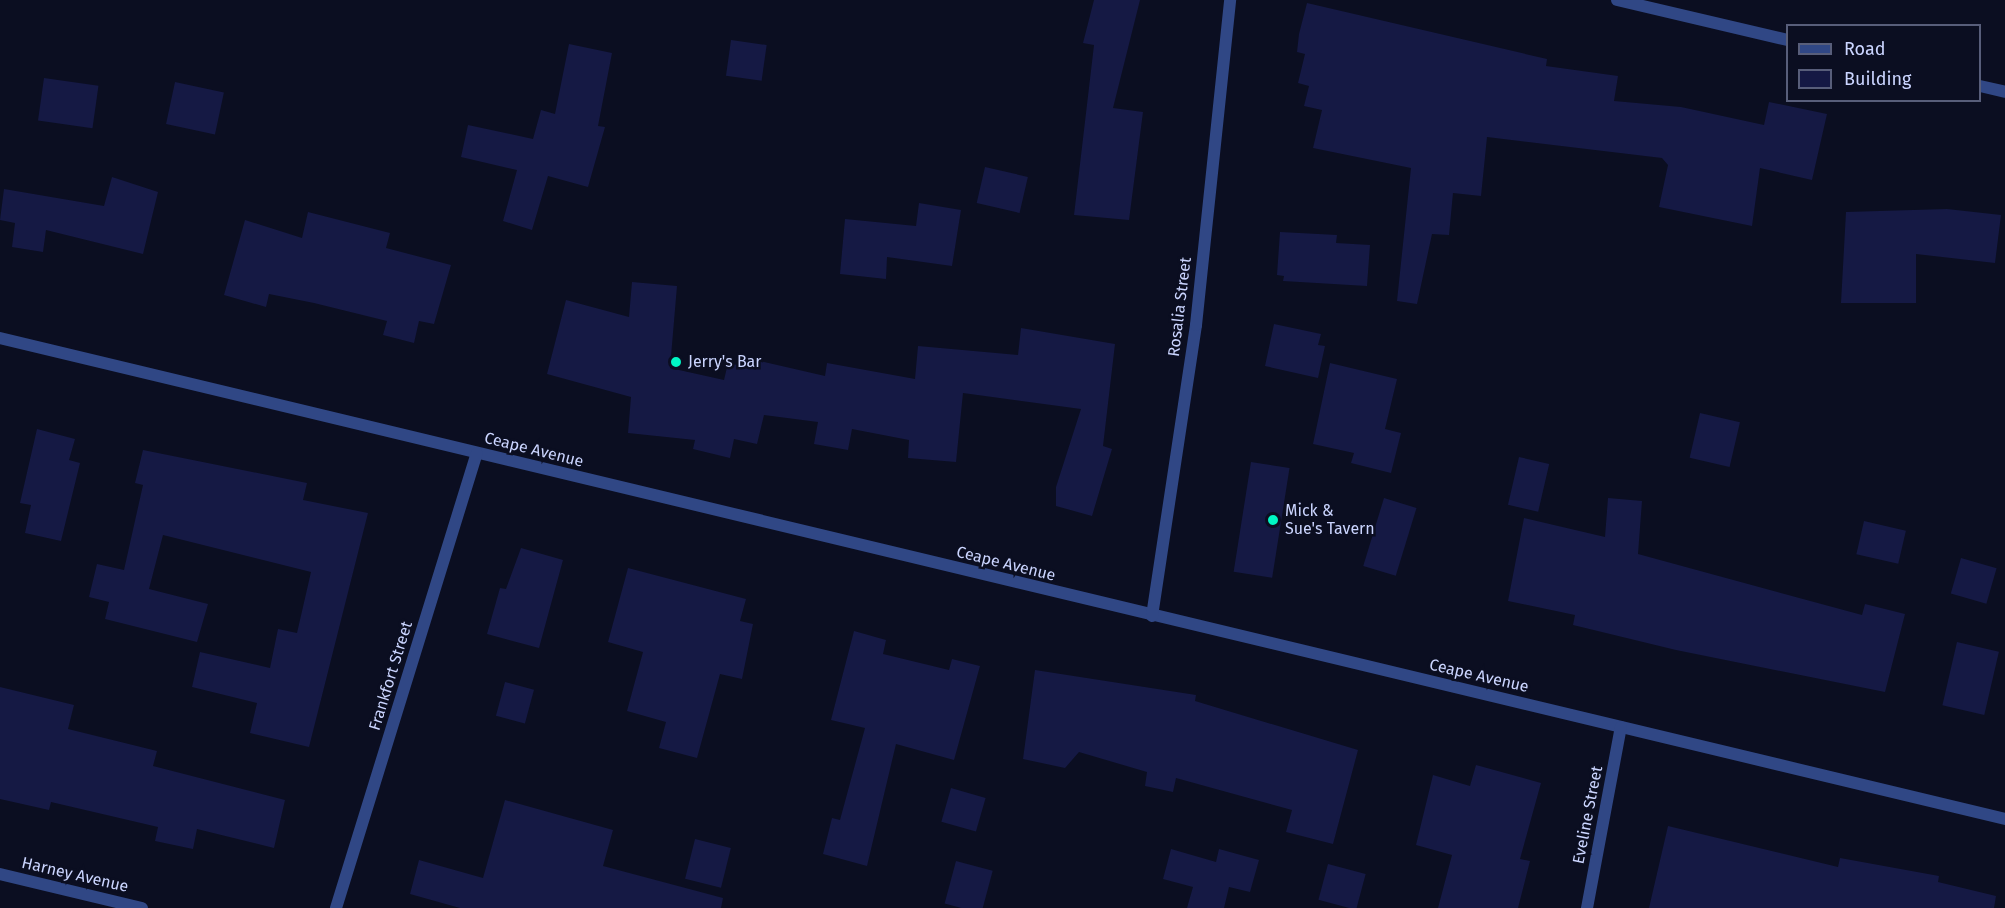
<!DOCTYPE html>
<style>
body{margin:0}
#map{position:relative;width:2005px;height:908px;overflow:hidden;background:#0b0e21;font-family:"Fira Sans",sans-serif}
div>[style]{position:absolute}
.building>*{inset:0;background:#151944;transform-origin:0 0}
.minor>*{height:12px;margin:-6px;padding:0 6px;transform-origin:6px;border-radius:6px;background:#304785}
.dots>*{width:16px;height:16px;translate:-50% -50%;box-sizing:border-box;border:3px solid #0b0e21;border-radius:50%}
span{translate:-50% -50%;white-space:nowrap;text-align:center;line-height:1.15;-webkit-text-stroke:5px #0b0e21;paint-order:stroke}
.street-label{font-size:16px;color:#cbd5ff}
.poi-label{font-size:16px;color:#cbd5ff}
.left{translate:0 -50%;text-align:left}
.legend{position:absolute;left:1786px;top:24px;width:195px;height:78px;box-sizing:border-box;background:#0b0e21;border:2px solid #585e7a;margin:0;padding:8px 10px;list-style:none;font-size:18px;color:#cbd5ff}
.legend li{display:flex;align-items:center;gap:12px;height:30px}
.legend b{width:30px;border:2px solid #585e7a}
</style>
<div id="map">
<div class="building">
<i style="clip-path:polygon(1094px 0,1140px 0,1113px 108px,1143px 112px,1129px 220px,1074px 215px,1094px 45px,1083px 43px)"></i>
<i style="clip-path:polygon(1307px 3px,1547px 59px,1546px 66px,1618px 76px,1614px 101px,1681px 107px,1764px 125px,1769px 102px,1827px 114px,1812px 180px,1760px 168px,1752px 226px,1659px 207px,1668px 165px,1662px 158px,1487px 137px,1481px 196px,1453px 193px,1449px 235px,1432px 234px,1417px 304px,1397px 301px,1411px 168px,1313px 148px,1322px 110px,1304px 106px,1309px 86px,1298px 83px,1305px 54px,1297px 52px,1299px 34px)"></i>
<i style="left:731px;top:40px;width:36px;height:36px;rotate:8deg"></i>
<i style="clip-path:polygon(569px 44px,612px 53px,598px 126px,605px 127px,588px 187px,548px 176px,532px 230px,503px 221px,517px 170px,461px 157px,468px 125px,533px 139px,541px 110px,555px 114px)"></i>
<i style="left:44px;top:78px;width:55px;height:43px;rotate:8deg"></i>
<i style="left:175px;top:82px;width:50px;height:43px;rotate:12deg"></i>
<i style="left:985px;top:167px;width:44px;height:37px;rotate:13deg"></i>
<i style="clip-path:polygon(112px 177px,158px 192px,143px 254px,46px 230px,43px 252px,12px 247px,15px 223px,0 220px,4px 189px,104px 206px)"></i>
<i style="clip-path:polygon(919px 203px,961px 210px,952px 266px,887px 257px,886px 279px,840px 274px,845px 219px,916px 226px)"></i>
<i style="clip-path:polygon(1947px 209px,2001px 215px,1995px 263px,1916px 254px,1916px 303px,1841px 303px,1846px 212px)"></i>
<i style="clip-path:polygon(308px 212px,390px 233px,386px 248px,451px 265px,434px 324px,419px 321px,414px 343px,383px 335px,387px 321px,314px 303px,269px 294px,266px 307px,224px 295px,245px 220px,302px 238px)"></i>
<i style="clip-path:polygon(1280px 232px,1337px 235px,1336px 243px,1370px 245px,1367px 286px,1283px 281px,1284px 276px,1277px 275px)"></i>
<i style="clip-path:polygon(632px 282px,677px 286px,670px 368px,724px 380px,728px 363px,742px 366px,743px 357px,825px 376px,827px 363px,915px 379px,918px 346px,1018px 355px,1021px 328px,1115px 344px,1103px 446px,1112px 449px,1092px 516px,1056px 506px,1056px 487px,1081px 409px,963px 393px,956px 462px,908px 458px,909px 440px,852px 429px,848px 450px,814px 444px,818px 422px,764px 415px,757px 444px,734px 439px,730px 458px,693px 449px,695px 440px,628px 433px,631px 397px,547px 374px,566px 300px,629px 317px)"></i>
<i style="clip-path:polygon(1274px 324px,1321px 334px,1318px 345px,1325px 346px,1318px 378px,1265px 366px)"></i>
<i style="clip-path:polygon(1330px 363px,1397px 379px,1385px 429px,1401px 433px,1391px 473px,1351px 463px,1354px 453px,1313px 444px)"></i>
<i style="left:1700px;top:413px;width:41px;height:46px;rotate:13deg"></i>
<i style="clip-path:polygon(37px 429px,75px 439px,69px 460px,80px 463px,61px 541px,25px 533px,31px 505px,20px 503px)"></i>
<i style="clip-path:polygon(143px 450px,307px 483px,303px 500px,368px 513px,309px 747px,250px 733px,257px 703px,192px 687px,200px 652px,270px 668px,278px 629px,297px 633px,311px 572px,163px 535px,149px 589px,208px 604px,197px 642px,105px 619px,109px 602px,89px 597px,97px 564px,124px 570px,143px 485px,135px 483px)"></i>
<i style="left:1519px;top:457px;width:31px;height:49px;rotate:13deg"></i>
<i style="left:1251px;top:462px;width:39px;height:111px;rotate:9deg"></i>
<i style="left:1384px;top:498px;width:34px;height:71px;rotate:17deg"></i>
<i style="clip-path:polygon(1608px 498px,1642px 501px,1638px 554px,1862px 615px,1865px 604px,1905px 614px,1885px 692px,1676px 650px,1573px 625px,1575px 615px,1508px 601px,1524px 518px,1605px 537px)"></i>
<i style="left:1864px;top:521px;width:43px;height:34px;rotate:13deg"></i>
<i style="clip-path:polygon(521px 548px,563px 560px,539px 648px,487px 634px,500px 588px,506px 589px)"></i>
<i style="left:1961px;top:558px;width:37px;height:37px;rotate:16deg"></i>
<i style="clip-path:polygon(628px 568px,746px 599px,740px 621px,753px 624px,742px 679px,720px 674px,697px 758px,659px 748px,666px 722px,627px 711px,643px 652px,608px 642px)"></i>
<i style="clip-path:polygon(854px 631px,886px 640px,883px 654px,949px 670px,952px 659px,980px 666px,954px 760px,896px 744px,867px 866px,823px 854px,832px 818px,840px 820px,865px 728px,831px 720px)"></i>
<i style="left:1957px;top:642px;width:43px;height:65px;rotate:13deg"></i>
<i style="clip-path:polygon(1035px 670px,1196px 695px,1195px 701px,1358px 750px,1333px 844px,1286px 832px,1292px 810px,1176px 778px,1173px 792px,1145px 786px,1147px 772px,1079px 752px,1065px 768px,1023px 759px)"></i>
<i style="left:505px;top:682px;width:30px;height:35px;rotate:15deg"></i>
<i style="clip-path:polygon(0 687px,74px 705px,68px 729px,157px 751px,153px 766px,285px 800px,274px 848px,197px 829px,193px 849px,155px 841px,158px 827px,51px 802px,49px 810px,0 799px)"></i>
<i style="clip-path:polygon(1476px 765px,1541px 783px,1520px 859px,1530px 861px,1518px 908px,1438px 908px,1452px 855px,1416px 845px,1433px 775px,1470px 786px)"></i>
<i style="left:951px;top:788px;width:36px;height:35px;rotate:16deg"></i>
<i style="clip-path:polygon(505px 800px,613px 830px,603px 866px,723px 898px,721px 908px,460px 908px,410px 894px,419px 860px,483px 878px)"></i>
<i style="clip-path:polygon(1668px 826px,1838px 867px,1840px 858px,1939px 876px,1938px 882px,1996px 896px,1994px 908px,1649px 908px)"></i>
<i style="left:695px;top:839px;width:37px;height:41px;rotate:14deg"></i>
<i style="clip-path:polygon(1171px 849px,1216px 862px,1219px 849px,1259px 860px,1250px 892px,1229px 887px,1224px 908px,1187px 908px,1193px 887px,1163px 879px)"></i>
<i style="left:956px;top:861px;width:38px;height:44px;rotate:15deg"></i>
<i style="left:1328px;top:864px;width:39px;height:37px;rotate:15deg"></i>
</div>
<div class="minor">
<i style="left:1617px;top:0;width:176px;rotate:13.2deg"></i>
<i style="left:1980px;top:86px;width:26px;rotate:13deg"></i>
<i style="left:0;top:338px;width:2062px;rotate:13.49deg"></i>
<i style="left:1152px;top:616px;width:294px;rotate:-81.4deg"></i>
<i style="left:1196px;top:325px;width:327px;rotate:-84deg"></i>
<i style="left:0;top:874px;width:146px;rotate:13.5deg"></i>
<i style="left:336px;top:908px;width:476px;rotate:-72.8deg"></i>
<i style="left:1587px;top:908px;width:184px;rotate:-79.4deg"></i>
</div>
<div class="dots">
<i style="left:676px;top:362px;background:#00f6c4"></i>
<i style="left:1273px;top:520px;background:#00f6c4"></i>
</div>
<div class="street-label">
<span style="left:1180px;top:307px;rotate:-83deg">Rosalia Street</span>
<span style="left:534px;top:450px;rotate:14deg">Ceape Avenue</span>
<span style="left:1006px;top:564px;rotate:14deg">Ceape Avenue</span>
<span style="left:391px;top:676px;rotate:-73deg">Frankfort Street</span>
<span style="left:1479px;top:676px;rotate:13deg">Ceape Avenue</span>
<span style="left:1588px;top:815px;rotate:-79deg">Eveline Street</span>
<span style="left:75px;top:875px;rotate:13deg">Harney Avenue</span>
</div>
<div class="poi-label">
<span class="left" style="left:688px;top:362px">Jerry's Bar</span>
<span class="left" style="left:1285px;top:520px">Mick &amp;<br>Sue's Tavern</span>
</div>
<ul class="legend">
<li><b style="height:8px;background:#304785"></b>Road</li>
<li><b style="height:16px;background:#151944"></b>Building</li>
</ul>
</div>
